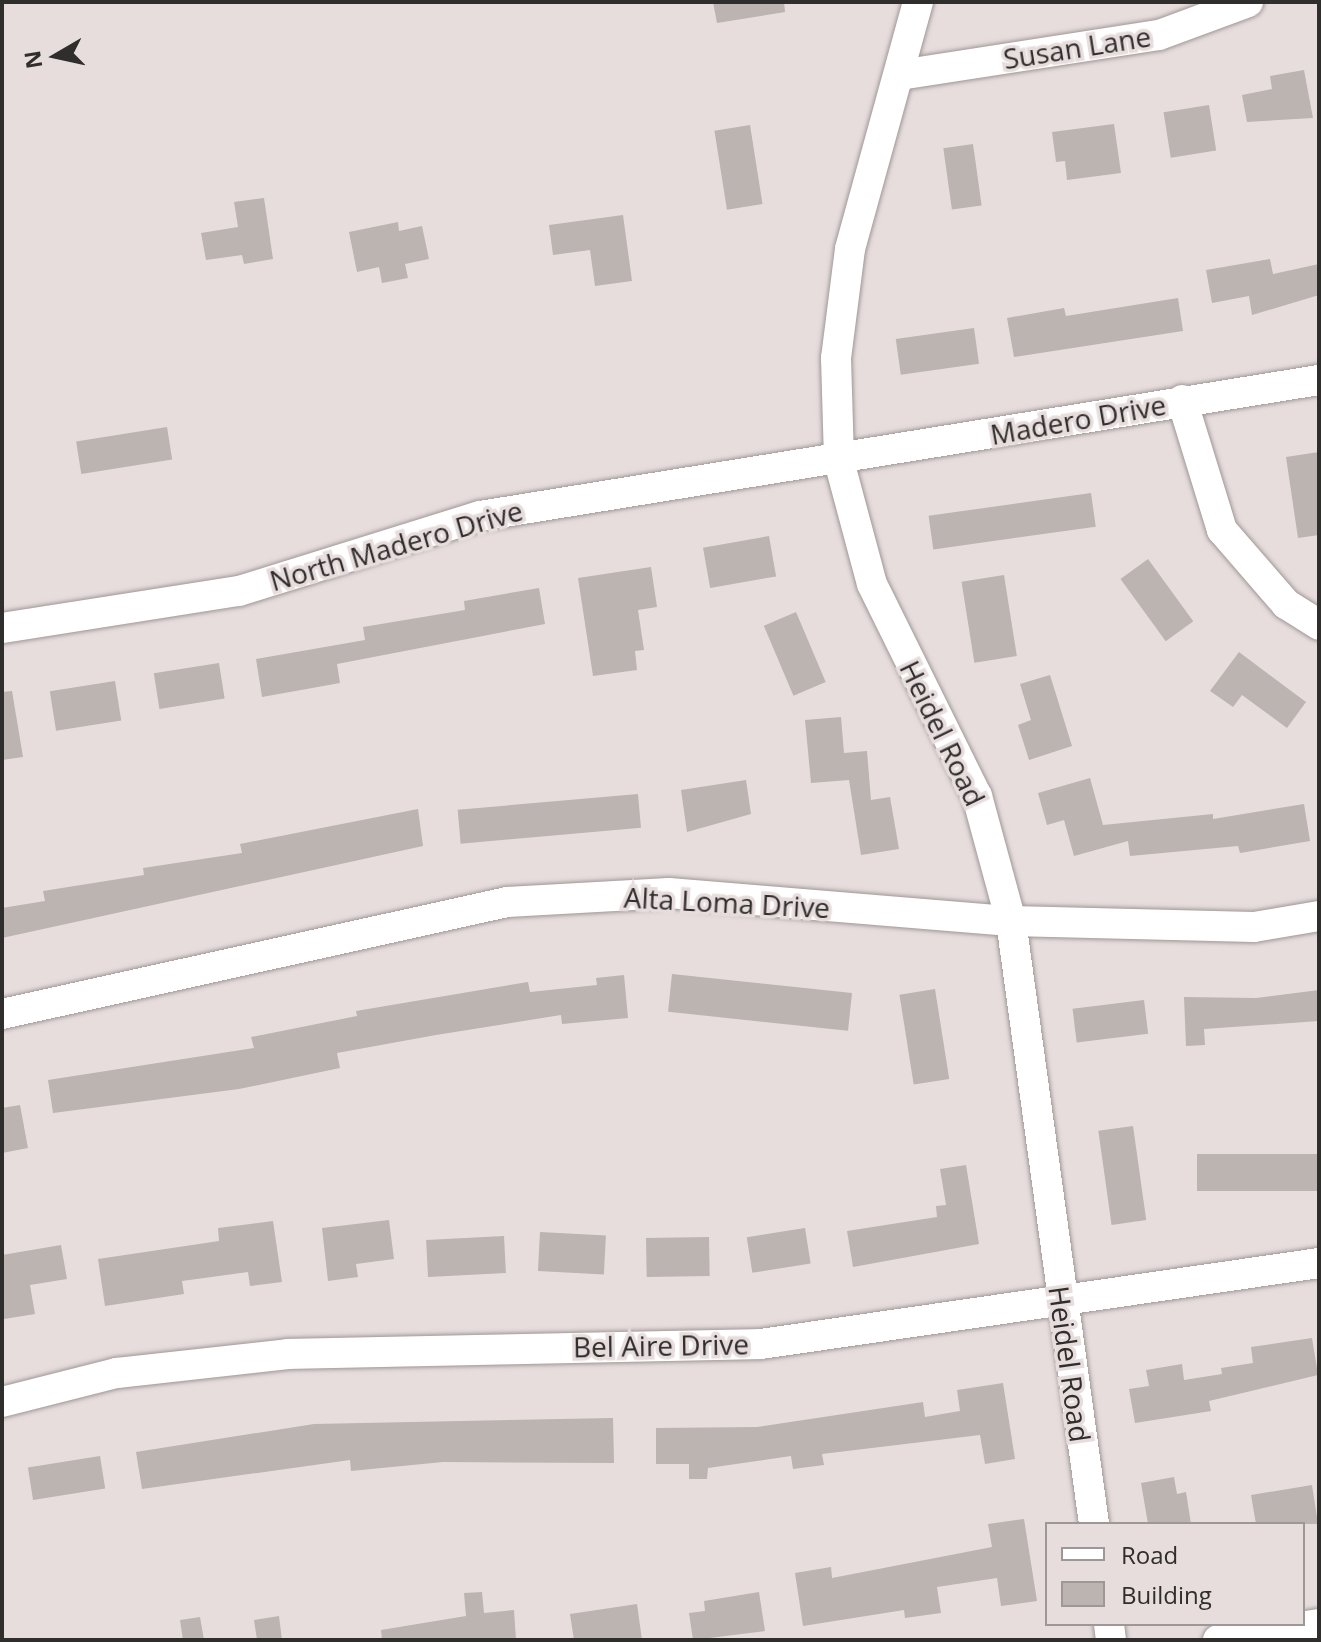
<!DOCTYPE html>
<style>
body{margin:0}
#map{position:relative;width:1321px;height:1642px;overflow:hidden;background:#e7dddd;font-family:"Open Sans",sans-serif}
div>[style]{position:absolute}
.building>*{inset:0;background:#bcb4b1;transform-origin:0 0}
.roads{filter:drop-shadow(0 0 2px #9f9796) drop-shadow(0 0 2px #9f9796)}
.minor>*{height:30px;margin:-15px;padding:0 15px;transform-origin:15px;border-radius:15px;background:#fff}
span{translate:-50% -50%;white-space:nowrap;text-align:center;line-height:1.15;-webkit-text-stroke:7px #e7dddd;paint-order:stroke}
.street-label{font-size:28px;color:#302d2d}
.frame{position:absolute;inset:0;border:4px solid #302d2d;pointer-events:none}
.legend{position:absolute;left:1045px;top:1522px;width:260px;height:104px;box-sizing:border-box;background:#e7dddd;border:2px solid #9e9797;margin:0;padding:10px 14px;list-style:none;font-size:24px;color:#302d2d}
.legend li{display:flex;align-items:center;gap:16px;height:40px}
.legend b{width:40px;border:2px solid #9e9797}
.north{position:absolute;left:16px;top:16px;width:80px;height:80px;-webkit-text-stroke:6px #e7dddd;paint-order:stroke;rotate:261deg;font-size:22px;font-weight:700;line-height:32px;text-align:center;color:#302d2d}
.north::after{content:'';display:block;margin:auto;width:28px;height:36px;background:#302d2d;clip-path:polygon(50% 0,100% 100%,50% 72%,0 100%)}
</style>
<div id="map">
<div class="building">
<i style="clip-path:polygon(713px 2px,784px 2px,785px 12px,717px 23px)"></i>
<i style="clip-path:polygon(1304px 70px,1313px 118px,1247px 122px,1242px 95px,1272px 89px,1270px 76px)"></i>
<i style="left:1209px;top:105px;width:46px;height:46px;rotate:81deg"></i>
<i style="clip-path:polygon(1114px 124px,1121px 173px,1067px 180px,1065px 161px,1056px 162px,1052px 132px)"></i>
<i style="left:750px;top:125px;width:80px;height:36px;rotate:81deg"></i>
<i style="left:973px;top:144px;width:62px;height:30px;rotate:82deg"></i>
<i style="clip-path:polygon(264px 198px,273px 259px,244px 264px,242px 255px,206px 260px,201px 233px,238px 227px,234px 202px)"></i>
<i style="clip-path:polygon(623px 215px,632px 281px,595px 286px,590px 250px,553px 255px,549px 225px)"></i>
<i style="clip-path:polygon(398px 222px,399px 231px,422px 226px,429px 259px,405px 264px,408px 278px,382px 283px,379px 267px,357px 272px,349px 232px)"></i>
<i style="clip-path:polygon(1270px 259px,1273px 274px,1319px 264px,1319px 295px,1252px 315px,1249px 296px,1212px 303px,1206px 270px)"></i>
<i style="clip-path:polygon(1178px 298px,1183px 331px,1014px 357px,1007px 318px,1064px 308px,1066px 316px)"></i>
<i style="left:974px;top:328px;width:36px;height:79px;rotate:82deg"></i>
<i style="left:167px;top:427px;width:33px;height:92px;rotate:81deg"></i>
<i style="clip-path:polygon(1319px 452px,1319px 535px,1298px 538px,1286px 457px)"></i>
<i style="left:1091px;top:493px;width:34px;height:164px;rotate:82deg"></i>
<i style="left:769px;top:536px;width:41px;height:67px;rotate:80deg"></i>
<i style="left:1148px;top:559px;width:77px;height:34px;rotate:54deg"></i>
<i style="clip-path:polygon(651px 567px,657px 607px,638px 610px,644px 650px,635px 651px,637px 670px,593px 676px,578px 578px)"></i>
<i style="left:1004px;top:575px;width:82px;height:43px;rotate:81deg"></i>
<i style="clip-path:polygon(539px 588px,545px 624px,337px 664px,340px 683px,262px 697px,256px 659px,365px 640px,363px 627px,465px 610px,464px 601px)"></i>
<i style="left:796px;top:612px;width:76px;height:35px;rotate:67deg"></i>
<i style="clip-path:polygon(1239px 652px,1306px 702px,1287px 728px,1242px 695px,1233px 707px,1210px 691px)"></i>
<i style="left:219px;top:663px;width:36px;height:66px;rotate:81deg"></i>
<i style="clip-path:polygon(1050px 675px,1072px 746px,1029px 760px,1018px 725px,1031px 720px,1020px 684px)"></i>
<i style="left:115px;top:681px;width:40px;height:66px;rotate:81deg"></i>
<i style="clip-path:polygon(12px 691px,23px 757px,2px 760px,2px 692px)"></i>
<i style="clip-path:polygon(841px 717px,844px 753px,867px 751px,871px 800px,890px 797px,899px 849px,861px 855px,849px 780px,811px 783px,805px 720px)"></i>
<i style="clip-path:polygon(1090px 778px,1103px 825px,1213px 814px,1213px 819px,1304px 804px,1310px 841px,1240px 853px,1238px 846px,1130px 856px,1128px 841px,1074px 856px,1064px 820px,1047px 825px,1038px 793px)"></i>
<i style="clip-path:polygon(746px 780px,751px 814px,687px 832px,681px 790px)"></i>
<i style="left:638px;top:794px;width:34px;height:181px;rotate:85deg"></i>
<i style="clip-path:polygon(418px 809px,423px 846px,2px 938px,2px 908px,45px 901px,43px 891px,144px 875px,143px 868px,242px 853px,240px 844px)"></i>
<i style="left:672px;top:974px;width:181px;height:38px;rotate:6deg"></i>
<i style="clip-path:polygon(624px 975px,628px 1018px,562px 1024px,561px 1015px,436px 1035px,337px 1053px,340px 1068px,239px 1089px,53px 1113px,48px 1080px,254px 1048px,251px 1037px,357px 1016px,356px 1011px,528px 982px,530px 992px,597px 985px,596px 978px)"></i>
<i style="left:935px;top:989px;width:91px;height:36px;rotate:81deg"></i>
<i style="clip-path:polygon(1319px 990px,1319px 1021px,1204px 1029px,1205px 1045px,1186px 1046px,1184px 997px,1256px 998px)"></i>
<i style="left:1144px;top:1000px;width:34px;height:72px;rotate:83deg"></i>
<i style="clip-path:polygon(20px 1105px,28px 1148px,2px 1153px,2px 1108px)"></i>
<i style="left:1133px;top:1126px;width:95px;height:35px;rotate:82deg"></i>
<i style="left:1319px;top:1154px;width:37px;height:122px;rotate:90deg"></i>
<i style="clip-path:polygon(966px 1165px,979px 1244px,853px 1267px,847px 1231px,937px 1217px,936px 1206px,946px 1205px,940px 1169px)"></i>
<i style="clip-path:polygon(389px 1220px,394px 1259px,356px 1264px,358px 1277px,328px 1281px,322px 1228px)"></i>
<i style="clip-path:polygon(273px 1221px,282px 1282px,250px 1286px,248px 1272px,182px 1281px,184px 1294px,105px 1306px,98px 1259px,219px 1241px,218px 1228px)"></i>
<i style="left:805px;top:1228px;width:36px;height:59px;rotate:81deg"></i>
<i style="left:540px;top:1232px;width:66px;height:39px;rotate:3deg"></i>
<i style="left:504px;top:1236px;width:37px;height:78px;rotate:87deg"></i>
<i style="left:709px;top:1237px;width:39px;height:63px;rotate:89deg"></i>
<i style="clip-path:polygon(61px 1245px,67px 1279px,30px 1285px,35px 1314px,4px 1319px,2px 1255px)"></i>
<i style="clip-path:polygon(1312px 1338px,1318px 1375px,1209px 1401px,1211px 1411px,1135px 1423px,1129px 1389px,1149px 1386px,1146px 1370px,1182px 1364px,1184px 1380px,1222px 1374px,1221px 1368px,1253px 1363px,1251px 1347px)"></i>
<i style="clip-path:polygon(1003px 1383px,1015px 1459px,985px 1464px,980px 1435px,822px 1454px,824px 1465px,793px 1469px,791px 1456px,708px 1468px,707px 1479px,689px 1479px,689px 1464px,656px 1464px,656px 1428px,757px 1427px,923px 1402px,925px 1417px,960px 1411px,957px 1390px)"></i>
<i style="clip-path:polygon(613px 1418px,614px 1463px,443px 1462px,351px 1471px,350px 1460px,142px 1489px,136px 1452px,314px 1424px)"></i>
<i style="left:100px;top:1456px;width:33px;height:73px;rotate:81deg"></i>
<i style="clip-path:polygon(1174px 1477px,1177px 1494px,1186px 1492px,1191px 1524px,1148px 1524px,1141px 1483px)"></i>
<i style="clip-path:polygon(1312px 1485px,1318px 1524px,1256px 1524px,1251px 1495px)"></i>
<i style="clip-path:polygon(1024px 1519px,1037px 1601px,1001px 1606px,997px 1578px,937px 1587px,941px 1613px,905px 1618px,904px 1610px,803px 1626px,795px 1573px,831px 1567px,832px 1578px,992px 1547px,988px 1524px)"></i>
<i style="clip-path:polygon(482px 1592px,484px 1613px,514px 1610px,516px 1640px,382px 1640px,381px 1630px,466px 1616px,464px 1593px)"></i>
<i style="clip-path:polygon(759px 1592px,765px 1631px,693px 1640px,689px 1613px,705px 1611px,704px 1601px)"></i>
<i style="clip-path:polygon(637px 1604px,642px 1640px,574px 1640px,570px 1614px)"></i>
<i style="clip-path:polygon(279px 1616px,282px 1640px,257px 1640px,254px 1620px)"></i>
<i style="clip-path:polygon(200px 1617px,204px 1640px,183px 1640px,180px 1620px)"></i>
</div>
<div class="roads">
<div class="minor">
<i style="left:918px;top:2px;width:256px;rotate:105.4deg"></i>
<i style="left:850px;top:249px;width:110px;rotate:97.3deg"></i>
<i style="left:836px;top:358px;width:103px;rotate:88.3deg"></i>
<i style="left:839px;top:461px;width:127px;rotate:75deg"></i>
<i style="left:872px;top:584px;width:237px;rotate:63.7deg"></i>
<i style="left:977px;top:796px;width:130px;rotate:74.8deg"></i>
<i style="left:1011px;top:921px;width:609px;rotate:82.16deg"></i>
<i style="left:900px;top:75px;width:262px;rotate:-8.8deg"></i>
<i style="left:1159px;top:35px;width:95px;rotate:-20.3deg"></i>
<i style="left:1182px;top:400px;width:136px;rotate:72.9deg"></i>
<i style="left:1222px;top:530px;width:98px;rotate:49.1deg"></i>
<i style="left:1286px;top:604px;width:39px;rotate:32deg"></i>
<i style="left:2px;top:628px;width:240px;rotate:-8.9deg"></i>
<i style="left:239px;top:591px;width:252px;rotate:-17.3deg"></i>
<i style="left:480px;top:516px;width:850px;rotate:-9.21deg"></i>
<i style="left:2px;top:1014px;width:517px;rotate:-12.5deg"></i>
<i style="left:507px;top:902px;width:162px;rotate:-3.2deg"></i>
<i style="left:669px;top:893px;width:343px;rotate:4.7deg"></i>
<i style="left:1011px;top:921px;width:243px;rotate:1.4deg"></i>
<i style="left:1254px;top:927px;width:66px;rotate:-9.6deg"></i>
<i style="left:2px;top:1402px;width:119px;rotate:-14.2deg"></i>
<i style="left:117px;top:1373px;width:172px;rotate:-6.3deg"></i>
<i style="left:288px;top:1354px;width:473px;rotate:-1.2deg"></i>
<i style="left:761px;top:1344px;width:564px;rotate:-8.26deg"></i>
<i style="left:1109px;top:1624px;width:16px;rotate:83deg"></i>
<i style="left:1218px;top:1640px;width:102px;rotate:-9deg"></i>
</div>
</div>
<div class="street-label">
<span style="left:1077px;top:47px;rotate:-9deg">Susan Lane</span>
<span style="left:1078px;top:419px;rotate:-10deg">Madero Drive</span>
<span style="left:396px;top:545px;rotate:-16deg">North Madero Drive</span>
<span style="left:943px;top:733px;rotate:64deg">Heidel Road</span>
<span style="left:727px;top:902px;rotate:3deg">Alta Loma Drive</span>
<span style="left:661px;top:1345px;rotate:-1deg">Bel Aire Drive</span>
<span style="left:1070px;top:1364px;rotate:82deg">Heidel Road</span>
</div>
<div class="frame"></div>
<ul class="legend">
<li><b style="height:10px;background:#fff"></b>Road</li>
<li><b style="height:22px;background:#bcb4b1"></b>Building</li>
</ul>
<div class="north">N</div>
</div>
